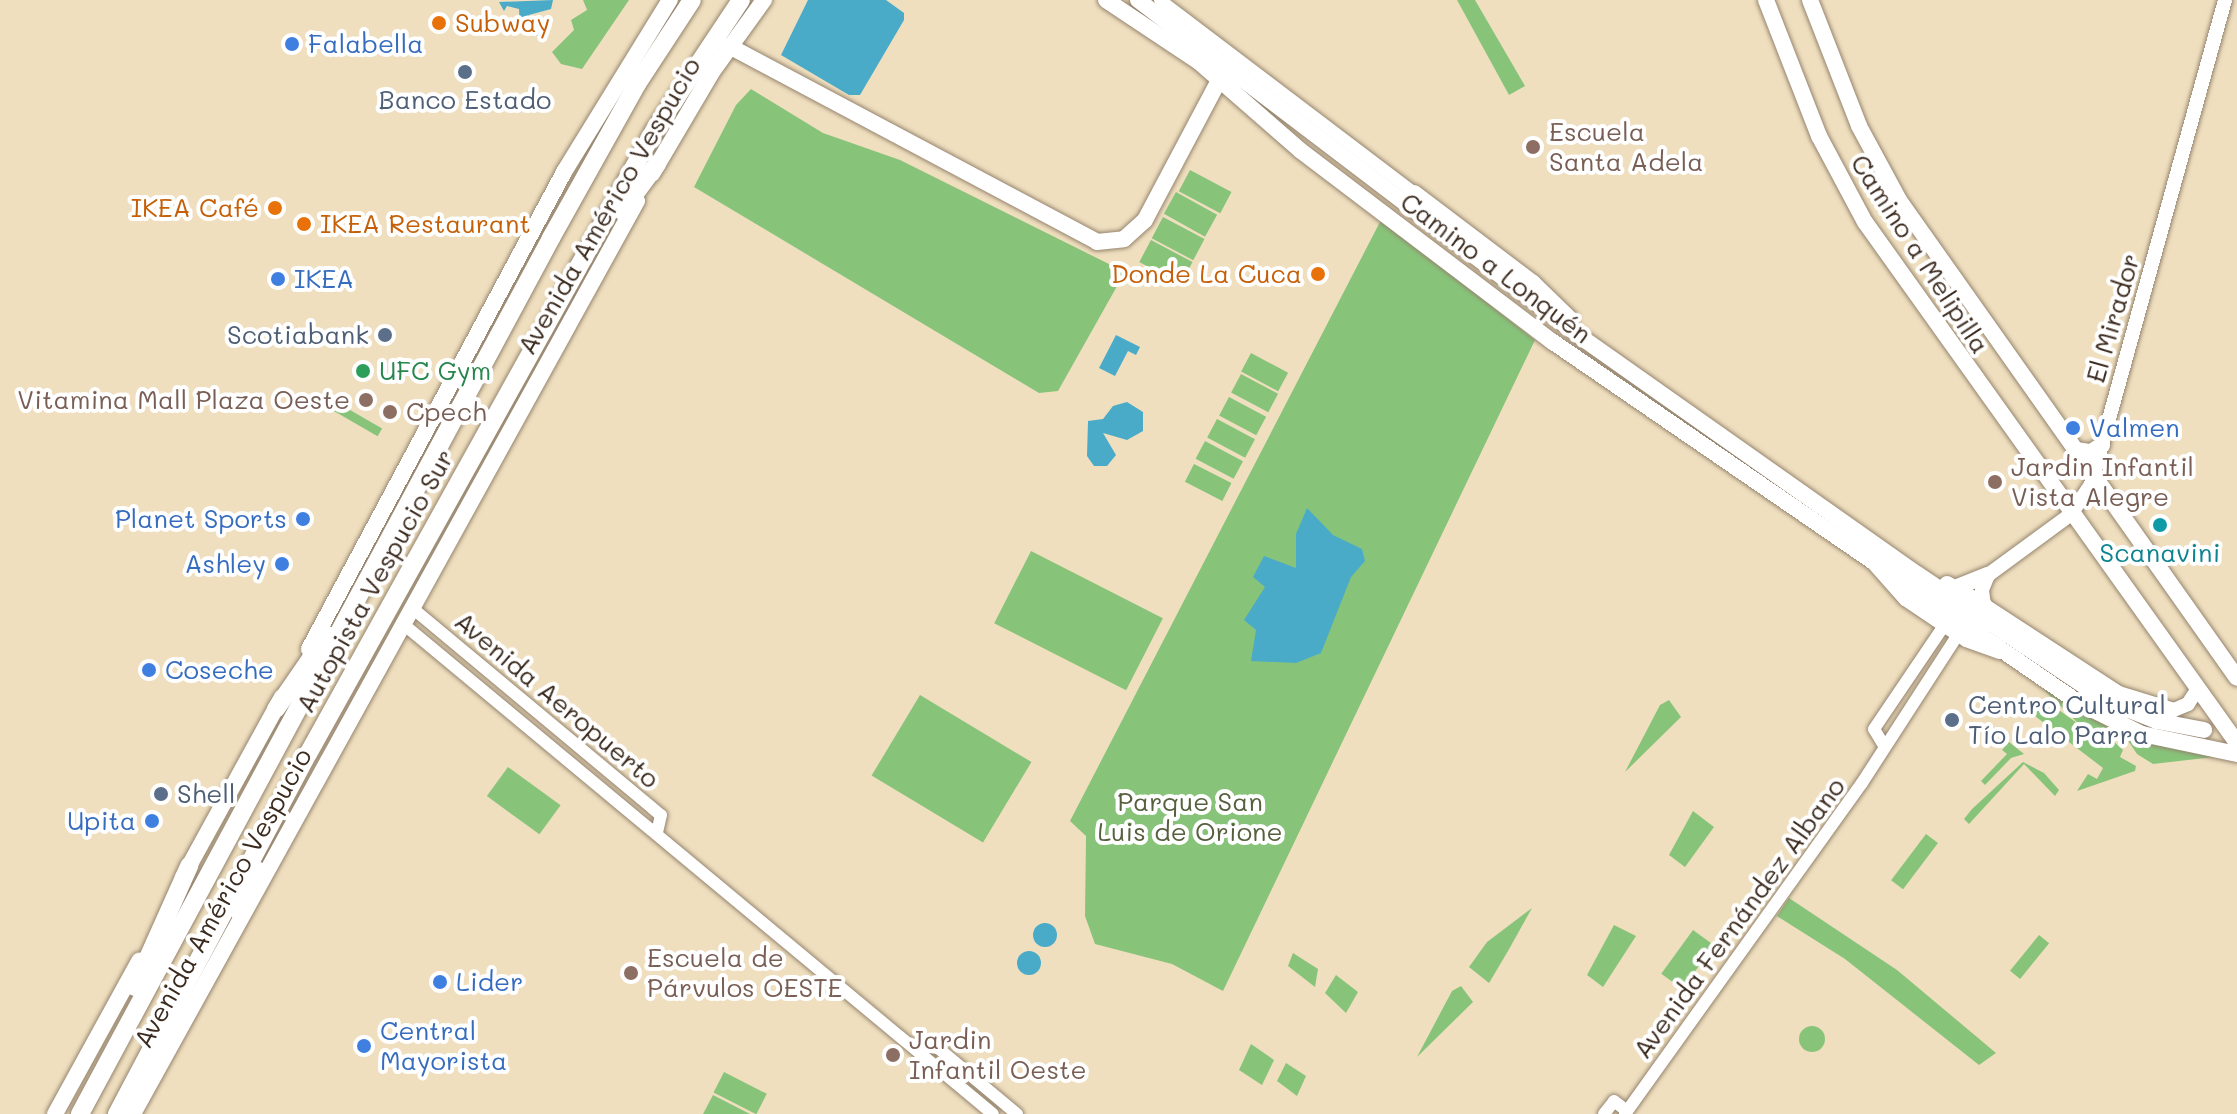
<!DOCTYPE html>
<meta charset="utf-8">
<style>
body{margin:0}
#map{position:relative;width:2237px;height:1114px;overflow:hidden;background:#efdfbf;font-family:Mali,sans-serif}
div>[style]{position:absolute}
.green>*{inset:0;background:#87c47a;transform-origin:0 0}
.round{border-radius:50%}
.water>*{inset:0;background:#49abc8}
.roads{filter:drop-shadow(0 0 2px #95846e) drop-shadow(0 0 2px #95846e)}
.tertiary>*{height:12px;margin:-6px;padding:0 6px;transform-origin:6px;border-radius:6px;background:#fff}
.secondary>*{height:14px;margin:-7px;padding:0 7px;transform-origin:7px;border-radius:7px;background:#fff}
.primary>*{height:16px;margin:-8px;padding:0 8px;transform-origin:8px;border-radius:8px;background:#fff}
.motorway>*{height:18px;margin:-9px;padding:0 9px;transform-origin:9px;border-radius:9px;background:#fff}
.dots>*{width:22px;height:22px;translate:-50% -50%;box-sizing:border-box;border:4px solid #fff;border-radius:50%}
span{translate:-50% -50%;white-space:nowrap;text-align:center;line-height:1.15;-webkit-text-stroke:8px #fff;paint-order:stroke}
.food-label{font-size:26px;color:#c56008}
.left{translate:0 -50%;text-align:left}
.right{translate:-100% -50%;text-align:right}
.shop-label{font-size:26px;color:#366cbe}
.service-label{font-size:26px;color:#4e5e75}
.education-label{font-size:26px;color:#785e54}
.street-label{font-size:26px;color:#3b2a1e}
.leisure-label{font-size:26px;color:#27864d}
.culture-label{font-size:26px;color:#0d838f}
.park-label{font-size:26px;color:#56603e}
</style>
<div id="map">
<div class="green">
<i style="clip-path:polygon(583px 0,629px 0,582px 69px,561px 64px,552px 52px,574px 30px,571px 20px,587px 10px)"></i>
<i style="clip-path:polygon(1457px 0,1475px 0,1525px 86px,1509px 95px)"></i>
<i style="clip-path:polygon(751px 89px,823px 133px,900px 160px,1125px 272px,1058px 391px,1039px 393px,694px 187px,736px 105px)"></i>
<i style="left:1190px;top:170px;width:47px;height:24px;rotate:28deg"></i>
<i style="left:1176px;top:192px;width:47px;height:25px;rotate:29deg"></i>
<i style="left:1163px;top:217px;width:47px;height:24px;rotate:28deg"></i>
<i style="clip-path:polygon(1381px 220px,1535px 340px,1223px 991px,1172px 964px,1095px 944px,1085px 916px,1086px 836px,1070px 821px)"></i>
<i style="left:1151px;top:240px;width:47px;height:25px;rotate:28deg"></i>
<i style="left:1251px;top:353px;width:42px;height:21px;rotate:28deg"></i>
<i style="left:1241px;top:374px;width:42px;height:21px;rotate:28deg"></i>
<i style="left:1229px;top:397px;width:42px;height:21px;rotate:28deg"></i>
<i style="left:331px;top:399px;width:59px;height:9px;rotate:30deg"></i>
<i style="left:1217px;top:419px;width:43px;height:21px;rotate:28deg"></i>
<i style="left:1205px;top:441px;width:43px;height:20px;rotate:28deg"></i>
<i style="left:1194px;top:464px;width:42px;height:20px;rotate:27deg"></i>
<i style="left:1031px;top:551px;width:148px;height:81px;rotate:27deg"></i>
<i style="clip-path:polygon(2043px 689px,2110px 728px,2214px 757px,2153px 764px,2137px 754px,2127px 739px,2082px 727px)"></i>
<i style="left:920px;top:695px;width:130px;height:94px;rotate:31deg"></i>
<i style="clip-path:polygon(1669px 700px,1681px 717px,1625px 772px,1660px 705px)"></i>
<i style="clip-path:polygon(2037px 701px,2043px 709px,2056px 708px,2098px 738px,2111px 739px,2123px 750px,2120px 757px,2136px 766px,2135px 771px,2077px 791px,2088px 774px,2097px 779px,2103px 768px,2031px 713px)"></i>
<i style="clip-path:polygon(2009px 742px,2024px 754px,2011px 758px,1985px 785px,1981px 781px,2007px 754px,2002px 750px)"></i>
<i style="clip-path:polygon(2023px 762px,2044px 773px,2059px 790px,2055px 796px,2024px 764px,1969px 824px,1964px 819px,1972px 809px)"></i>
<i style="left:508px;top:767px;width:65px;height:36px;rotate:36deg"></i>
<i style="clip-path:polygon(1693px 811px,1714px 827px,1685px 867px,1669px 855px)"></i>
<i style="left:1926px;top:834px;width:15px;height:58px;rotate:37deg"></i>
<i style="clip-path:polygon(1789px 898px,1897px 970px,1996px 1053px,1979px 1065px,1845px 959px,1777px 916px)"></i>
<i style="clip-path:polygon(1532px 908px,1508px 951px,1489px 983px,1469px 967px,1487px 942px)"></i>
<i style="clip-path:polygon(1614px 925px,1636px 936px,1603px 987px,1587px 975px)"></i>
<i style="left:1693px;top:930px;width:26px;height:54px;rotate:36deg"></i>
<i style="left:2039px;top:935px;width:13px;height:46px;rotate:39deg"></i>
<i style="clip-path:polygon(1293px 953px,1318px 969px,1315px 987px,1288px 966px)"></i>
<i style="clip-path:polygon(1336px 975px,1358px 992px,1346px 1013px,1325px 993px)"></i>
<i style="clip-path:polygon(1461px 986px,1473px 1002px,1417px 1057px,1452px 991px)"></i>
<i class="round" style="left:1799px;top:1026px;width:26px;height:26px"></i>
<i style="clip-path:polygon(1251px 1044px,1274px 1060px,1262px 1085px,1239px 1070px)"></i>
<i style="clip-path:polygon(1286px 1063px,1306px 1076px,1297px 1096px,1277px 1081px)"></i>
<i style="left:724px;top:1072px;width:48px;height:23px;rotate:27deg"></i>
<i style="clip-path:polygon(713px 1095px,750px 1114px,703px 1114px)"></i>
</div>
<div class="water">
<i style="clip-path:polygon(553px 0,551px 9px,529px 15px,528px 25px,537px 30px,552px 20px,537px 36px,520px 26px,519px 9px,507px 6px,504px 11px,499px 2px)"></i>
<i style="clip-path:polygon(808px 0,886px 0,904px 13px,904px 20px,860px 95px,849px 95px,781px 55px)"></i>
<i style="clip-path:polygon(1116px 335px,1140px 347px,1136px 355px,1128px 351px,1115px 376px,1099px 368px)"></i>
<i style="clip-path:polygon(1127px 402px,1143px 412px,1143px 431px,1127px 440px,1103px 433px,1116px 455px,1107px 466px,1094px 466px,1087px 456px,1088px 421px,1103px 419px,1113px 406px)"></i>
<i style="clip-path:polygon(1307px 508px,1333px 535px,1362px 549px,1365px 561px,1351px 577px,1321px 653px,1296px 663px,1251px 661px,1256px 630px,1244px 620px,1265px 587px,1253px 577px,1264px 556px,1296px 568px,1296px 534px)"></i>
<i class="round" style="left:1033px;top:923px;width:24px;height:24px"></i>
<i class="round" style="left:1017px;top:951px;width:24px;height:24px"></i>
</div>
<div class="roads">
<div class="tertiary">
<i style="left:1160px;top:0;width:319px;rotate:37.2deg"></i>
<i style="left:1873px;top:564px;width:48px;rotate:48.4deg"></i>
<i style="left:1905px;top:600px;width:73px;rotate:33.9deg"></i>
<i style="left:1966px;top:641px;width:35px;rotate:20deg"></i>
<i style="left:411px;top:607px;width:325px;rotate:39.8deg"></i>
<i style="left:661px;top:815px;width:17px;rotate:103deg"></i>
<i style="left:402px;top:623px;width:768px;rotate:39.72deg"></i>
<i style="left:1883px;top:744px;width:17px;rotate:-121deg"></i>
<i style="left:1874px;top:729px;width:123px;rotate:-55.9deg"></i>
<i style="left:913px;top:1045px;width:25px;rotate:7deg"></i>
<i style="left:938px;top:1048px;width:103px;rotate:39.9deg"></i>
<i style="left:1604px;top:1114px;width:16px;rotate:-52deg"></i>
<i style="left:1614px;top:1101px;width:16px;rotate:38deg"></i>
<i style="left:1625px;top:1114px;width:407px;rotate:-54.4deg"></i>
<i style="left:1862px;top:783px;width:175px;rotate:-57.1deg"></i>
</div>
<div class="secondary">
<i style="left:2197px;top:690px;width:17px;rotate:123deg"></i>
<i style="left:2188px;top:704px;width:15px;rotate:157deg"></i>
<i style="left:2174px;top:710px;width:58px;rotate:-162.8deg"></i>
<i style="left:2119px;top:693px;width:161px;rotate:-146.9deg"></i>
<i style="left:1984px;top:605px;width:15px;rotate:-98deg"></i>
<i style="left:1982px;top:590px;width:16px;rotate:-68deg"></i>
<i style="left:1988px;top:575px;width:103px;rotate:-36.3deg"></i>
<i style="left:2071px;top:514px;width:36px;rotate:-56deg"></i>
<i style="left:2091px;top:484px;width:502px;rotate:-74.52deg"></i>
</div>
<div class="primary">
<i style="left:1106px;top:0;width:112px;rotate:33.7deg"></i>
<i style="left:1199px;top:62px;width:135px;rotate:41.1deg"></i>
<i style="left:1301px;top:151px;width:316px;rotate:37.2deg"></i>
<i style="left:1553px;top:342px;width:638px;rotate:34.46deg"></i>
<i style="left:2079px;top:703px;width:70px;rotate:26.2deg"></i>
<i style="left:2142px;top:734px;width:97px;rotate:11.9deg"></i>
<i style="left:1138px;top:0;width:562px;rotate:37.26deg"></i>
<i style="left:1585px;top:340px;width:406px;rotate:35.2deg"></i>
<i style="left:1917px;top:574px;width:229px;rotate:33.8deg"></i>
<i style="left:2107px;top:701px;width:54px;rotate:21.8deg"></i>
<i style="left:2157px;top:721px;width:48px;rotate:10.8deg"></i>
<i style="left:1766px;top:0;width:146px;rotate:68.7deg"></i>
<i style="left:1819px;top:136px;width:98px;rotate:61.9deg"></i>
<i style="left:1865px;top:222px;width:640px;rotate:54.47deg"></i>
<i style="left:1810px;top:0;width:135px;rotate:68.7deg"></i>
<i style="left:1859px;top:126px;width:84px;rotate:61.6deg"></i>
<i style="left:1899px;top:200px;width:585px;rotate:54.74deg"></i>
<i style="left:729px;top:46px;width:417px;rotate:28deg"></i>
<i style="left:1097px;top:242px;width:27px;rotate:-6deg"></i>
<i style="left:1124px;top:239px;width:28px;rotate:-42deg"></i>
<i style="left:1145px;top:220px;width:169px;rotate:-62.1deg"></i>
<i style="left:652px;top:174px;width:118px;rotate:-59.5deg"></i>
<i style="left:712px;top:72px;width:89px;rotate:-54.2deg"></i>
<i style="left:1414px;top:193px;width:149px;rotate:37.1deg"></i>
<i style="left:1533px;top:283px;width:52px;rotate:44.2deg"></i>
<i style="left:2076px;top:450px;width:15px;rotate:8deg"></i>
<i style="left:2091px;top:452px;width:13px;rotate:-32deg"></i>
<i style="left:1947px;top:584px;width:43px;rotate:29.6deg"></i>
<i style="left:1955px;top:588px;width:35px;rotate:-22deg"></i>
<i style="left:309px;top:649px;width:541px;rotate:-61.87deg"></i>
<i style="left:564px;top:172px;width:202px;rotate:-58.4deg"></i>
<i style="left:183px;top:877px;width:205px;rotate:-61.2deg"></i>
<i style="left:55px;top:1114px;width:175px;rotate:-61.2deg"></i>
<i style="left:133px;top:1114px;width:1043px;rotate:-61.1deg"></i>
</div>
<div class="motorway">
<i style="left:622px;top:211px;width:59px;rotate:-53.3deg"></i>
<i style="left:276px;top:709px;width:90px;rotate:-55.4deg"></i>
<i style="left:240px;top:913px;width:46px;rotate:-66.8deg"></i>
<i style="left:135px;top:987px;width:133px;rotate:-65.9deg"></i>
<i style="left:80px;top:1114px;width:995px;rotate:-61.73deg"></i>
<i style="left:551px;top:238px;width:176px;rotate:-60.8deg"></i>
<i style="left:637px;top:84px;width:100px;rotate:-56.8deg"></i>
<i style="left:117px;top:1114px;width:408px;rotate:-62.1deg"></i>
<i style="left:308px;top:754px;width:713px;rotate:-60.95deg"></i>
<i style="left:654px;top:131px;width:157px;rotate:-56.4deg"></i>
</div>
</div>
<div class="dots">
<i style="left:439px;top:23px;background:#e8710a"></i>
<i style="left:292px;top:44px;background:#3f7fe0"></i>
<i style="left:465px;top:72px;background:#5c6f8a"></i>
<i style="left:1533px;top:147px;background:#8d6e63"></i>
<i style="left:275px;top:208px;background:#e8710a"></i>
<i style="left:304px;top:224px;background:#e8710a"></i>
<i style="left:1318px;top:274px;background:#e8710a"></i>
<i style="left:278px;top:279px;background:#3f7fe0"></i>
<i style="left:385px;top:335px;background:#5c6f8a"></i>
<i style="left:363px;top:371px;background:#2e9e5b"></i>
<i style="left:366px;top:400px;background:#8d6e63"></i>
<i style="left:390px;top:412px;background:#8d6e63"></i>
<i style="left:2073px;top:428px;background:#3f7fe0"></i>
<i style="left:1995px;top:482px;background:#8d6e63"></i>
<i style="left:303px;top:519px;background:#3f7fe0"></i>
<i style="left:2160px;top:525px;background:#0f9aa8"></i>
<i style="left:282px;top:564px;background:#3f7fe0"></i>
<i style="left:149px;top:670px;background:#3f7fe0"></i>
<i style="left:1952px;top:720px;background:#5c6f8a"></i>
<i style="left:161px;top:794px;background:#5c6f8a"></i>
<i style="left:152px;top:821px;background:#3f7fe0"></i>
<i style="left:631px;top:973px;background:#8d6e63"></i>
<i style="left:440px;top:982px;background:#3f7fe0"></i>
<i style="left:364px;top:1046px;background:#3f7fe0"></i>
<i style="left:893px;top:1055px;background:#8d6e63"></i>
</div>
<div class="food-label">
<span class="left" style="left:455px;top:23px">Subway</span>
<span class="right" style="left:259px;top:208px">IKEA Café</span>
<span class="left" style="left:320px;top:224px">IKEA Restaurant</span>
<span class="right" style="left:1302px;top:274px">Donde La Cuca</span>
</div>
<div class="shop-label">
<span class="left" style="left:308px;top:44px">Falabella</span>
<span class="left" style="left:294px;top:279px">IKEA</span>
<span class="left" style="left:2089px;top:428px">Valmen</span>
<span class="right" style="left:287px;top:519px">Planet Sports</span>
<span class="right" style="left:266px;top:564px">Ashley</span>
<span class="left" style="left:165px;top:670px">Coseche</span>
<span class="right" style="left:136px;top:821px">Upita</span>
<span class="left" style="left:456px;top:982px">Lider</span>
<span class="left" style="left:380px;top:1046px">Central<br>Mayorista</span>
</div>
<div class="service-label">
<span style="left:465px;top:100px">Banco Estado</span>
<span class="right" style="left:369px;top:335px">Scotiabank</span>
<span class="left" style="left:1968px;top:720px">Centro Cultural<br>Tío Lalo Parra</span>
<span class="left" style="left:177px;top:794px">Shell</span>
</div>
<div class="education-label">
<span class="left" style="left:1549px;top:147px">Escuela<br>Santa Adela</span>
<span class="right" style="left:350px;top:400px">Vitamina Mall Plaza Oeste</span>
<span class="left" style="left:406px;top:412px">Cpech</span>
<span class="left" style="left:2011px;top:482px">Jardin Infantil<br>Vista Alegre</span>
<span class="left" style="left:647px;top:973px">Escuela de<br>Párvulos OESTE</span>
<span class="left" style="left:909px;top:1055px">Jardin<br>Infantil Oeste</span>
</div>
<div class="street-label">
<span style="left:609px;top:206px;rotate:-60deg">Avenida Américo Vespucio</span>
<span style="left:1920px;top:254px;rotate:57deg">Camino a Melipilla</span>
<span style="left:1496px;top:268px;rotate:37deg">Camino a Lonquén</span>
<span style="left:2113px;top:318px;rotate:-74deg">El Mirador</span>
<span style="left:375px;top:581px;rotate:-61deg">Autopista Vespucio Sur</span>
<span style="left:557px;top:700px;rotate:40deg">Avenida Aeropuerto</span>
<span style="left:223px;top:898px;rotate:-61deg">Avenida Américo Vespucio</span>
<span style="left:1739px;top:918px;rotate:-54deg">Avenida Fernández Albano</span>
</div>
<div class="leisure-label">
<span class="left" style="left:379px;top:371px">UFC Gym</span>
</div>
<div class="culture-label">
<span style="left:2160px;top:553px">Scanavini</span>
</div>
<div class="park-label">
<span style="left:1190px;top:817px">Parque San<br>Luis de Orione</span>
</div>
</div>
